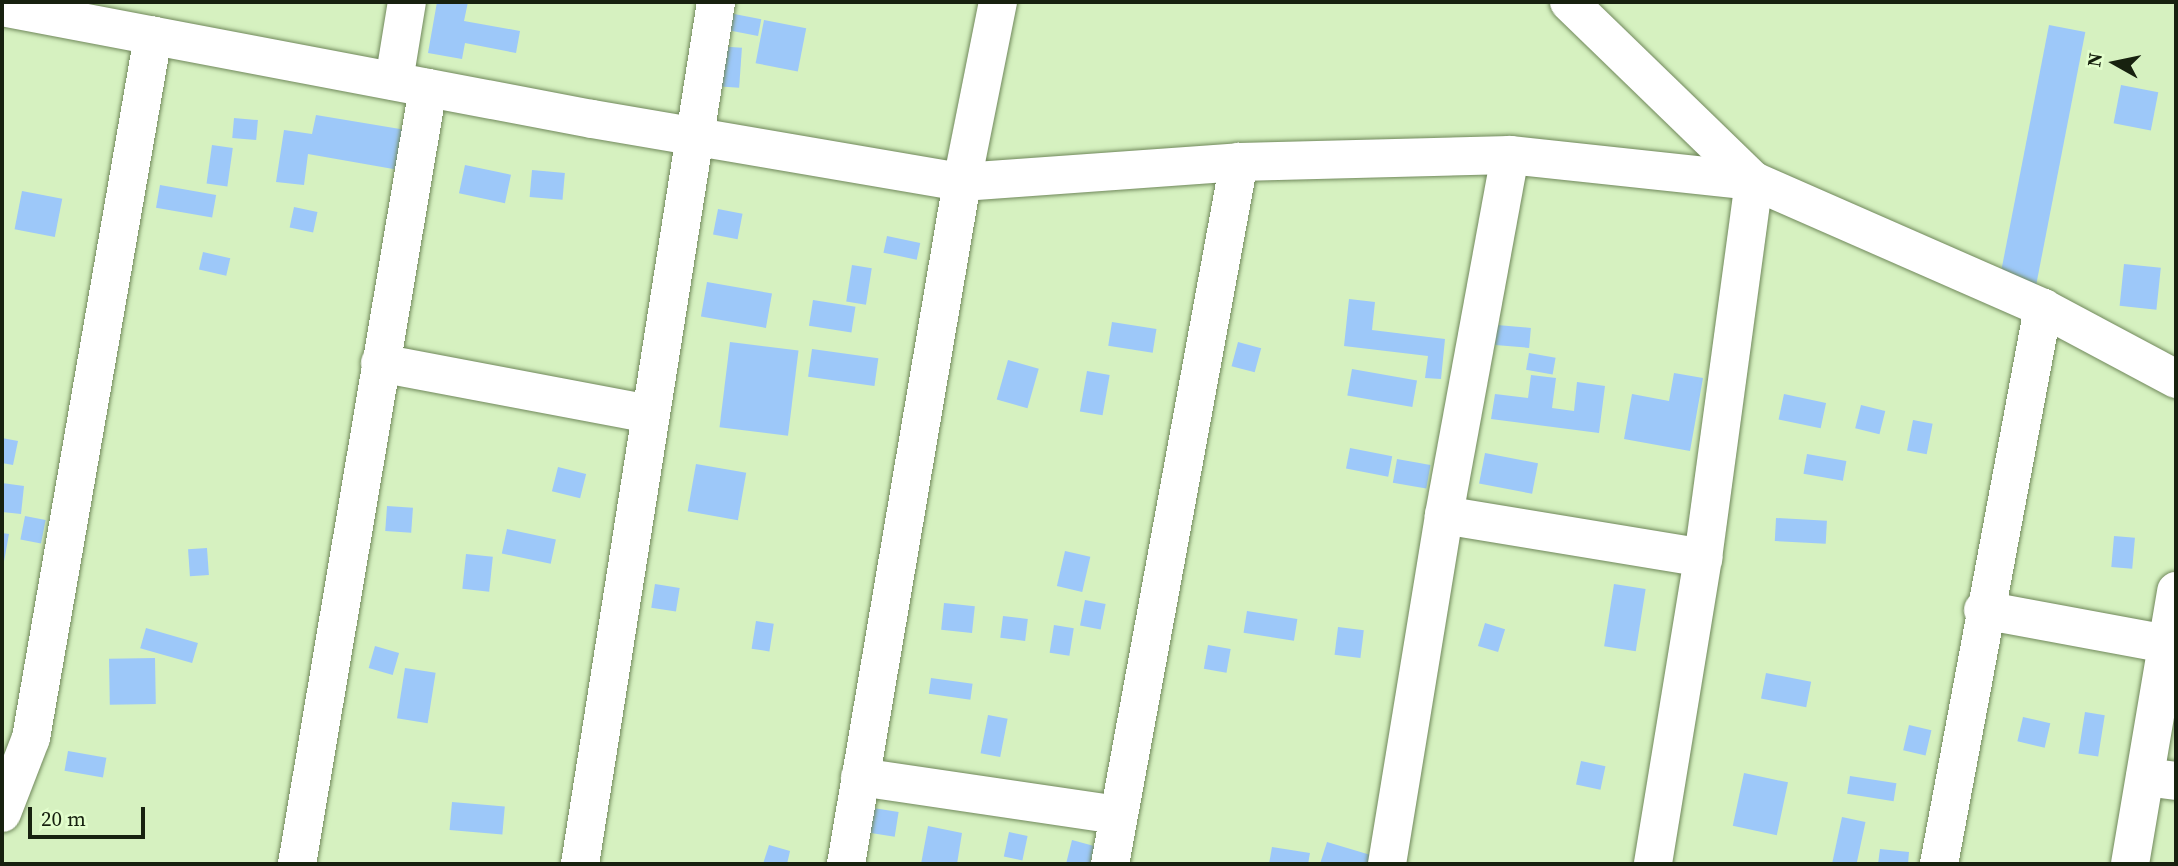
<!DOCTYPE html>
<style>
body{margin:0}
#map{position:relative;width:2178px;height:866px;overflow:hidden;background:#d6f1c0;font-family:"Source Serif 4",serif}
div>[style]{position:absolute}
.building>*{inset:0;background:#9dc8f9;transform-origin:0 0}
.roads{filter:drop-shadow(0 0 2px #70885b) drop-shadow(0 0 2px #70885b)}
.minor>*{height:38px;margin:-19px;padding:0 19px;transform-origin:19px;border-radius:19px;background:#fff}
span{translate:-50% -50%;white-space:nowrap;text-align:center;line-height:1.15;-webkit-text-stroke:7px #e3fecd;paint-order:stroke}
.frame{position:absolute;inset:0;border:4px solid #17210f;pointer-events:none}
.north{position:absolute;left:2080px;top:28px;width:70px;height:70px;-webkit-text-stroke:5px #e3fecd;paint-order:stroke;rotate:279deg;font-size:19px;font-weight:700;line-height:28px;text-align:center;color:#17210f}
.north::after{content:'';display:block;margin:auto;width:24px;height:32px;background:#17210f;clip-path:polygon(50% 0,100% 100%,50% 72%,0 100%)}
.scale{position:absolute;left:28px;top:807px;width:117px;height:32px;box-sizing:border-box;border:4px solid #17210f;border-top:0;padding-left:9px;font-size:21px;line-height:24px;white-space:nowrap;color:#17210f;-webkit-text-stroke:5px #e3fecd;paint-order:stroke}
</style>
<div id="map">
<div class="building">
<i style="clip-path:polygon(437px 2px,468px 2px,464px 21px,520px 31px,516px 53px,465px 43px,462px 59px,428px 53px)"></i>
<i style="left:724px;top:12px;width:38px;height:17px;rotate:11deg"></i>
<i style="left:764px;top:20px;width:43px;height:44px;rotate:11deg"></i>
<i style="left:2049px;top:25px;width:37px;height:260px;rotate:11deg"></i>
<i style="left:716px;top:46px;width:26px;height:40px;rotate:4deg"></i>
<i style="left:2121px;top:85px;width:38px;height:39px;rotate:11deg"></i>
<i style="clip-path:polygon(316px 115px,406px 130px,399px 170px,308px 154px,304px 185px,276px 182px,284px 130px,312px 134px)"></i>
<i style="left:234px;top:118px;width:24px;height:20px;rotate:5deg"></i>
<i style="left:212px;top:145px;width:21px;height:39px;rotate:8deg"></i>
<i style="left:465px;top:165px;width:47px;height:29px;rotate:12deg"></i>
<i style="left:532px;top:170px;width:33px;height:27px;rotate:5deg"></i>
<i style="left:160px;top:185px;width:57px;height:23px;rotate:10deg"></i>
<i style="left:22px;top:191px;width:41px;height:39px;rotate:11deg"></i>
<i style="left:294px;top:207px;width:24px;height:21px;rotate:12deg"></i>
<i style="left:718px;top:209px;width:25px;height:26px;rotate:11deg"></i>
<i style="left:887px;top:236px;width:34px;height:17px;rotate:12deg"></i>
<i style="left:203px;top:252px;width:28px;height:18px;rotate:13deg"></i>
<i style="left:2124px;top:264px;width:37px;height:42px;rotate:6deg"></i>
<i style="left:852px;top:265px;width:20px;height:37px;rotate:9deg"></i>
<i style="left:707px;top:282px;width:66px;height:35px;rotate:10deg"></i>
<i style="clip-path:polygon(1349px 299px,1375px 302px,1372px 330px,1445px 339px,1441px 379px,1425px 378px,1428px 356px,1344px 346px)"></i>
<i style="left:813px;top:300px;width:43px;height:26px;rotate:9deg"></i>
<i style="left:1112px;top:322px;width:45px;height:24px;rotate:9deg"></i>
<i style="left:1497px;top:325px;width:34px;height:20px;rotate:5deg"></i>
<i style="left:730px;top:342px;width:69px;height:86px;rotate:7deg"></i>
<i style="left:1238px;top:342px;width:24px;height:25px;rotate:15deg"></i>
<i style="left:812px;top:349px;width:67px;height:28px;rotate:8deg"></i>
<i style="left:1529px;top:353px;width:27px;height:17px;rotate:10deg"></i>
<i style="left:1008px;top:360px;width:32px;height:41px;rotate:16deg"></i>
<i style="left:1352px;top:369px;width:66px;height:27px;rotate:10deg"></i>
<i style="left:1087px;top:371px;width:23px;height:41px;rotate:10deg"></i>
<i style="clip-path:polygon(1674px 373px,1703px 378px,1690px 451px,1624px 439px,1632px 394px,1669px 401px)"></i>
<i style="clip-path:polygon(1531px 375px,1556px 378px,1552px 408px,1574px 411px,1577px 382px,1605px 386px,1599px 433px,1491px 419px,1495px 394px,1528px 398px)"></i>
<i style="left:1784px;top:394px;width:43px;height:26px;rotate:12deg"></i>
<i style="left:1861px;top:405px;width:25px;height:24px;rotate:14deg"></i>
<i style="left:1913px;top:420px;width:20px;height:31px;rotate:11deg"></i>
<i style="clip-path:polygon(2px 438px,18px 441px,13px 465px,2px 463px)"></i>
<i style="left:1350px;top:448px;width:43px;height:21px;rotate:11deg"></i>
<i style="left:1485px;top:453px;width:54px;height:31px;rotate:11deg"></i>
<i style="left:1807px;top:454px;width:40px;height:20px;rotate:10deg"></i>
<i style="left:1397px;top:459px;width:34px;height:24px;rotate:10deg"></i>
<i style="left:696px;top:464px;width:51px;height:48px;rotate:10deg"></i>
<i style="left:558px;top:467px;width:29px;height:25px;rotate:14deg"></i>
<i style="clip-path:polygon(2px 483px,24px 486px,21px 514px,2px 512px)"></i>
<i style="left:387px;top:506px;width:26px;height:25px;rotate:4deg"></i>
<i style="left:25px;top:516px;width:21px;height:24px;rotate:11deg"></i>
<i style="left:1776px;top:518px;width:51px;height:23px;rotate:3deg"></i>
<i style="left:507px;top:529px;width:50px;height:25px;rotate:12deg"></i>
<i style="clip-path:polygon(2px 533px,9px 534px,3px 567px,2px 567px)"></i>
<i style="left:2114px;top:536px;width:21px;height:31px;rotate:5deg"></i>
<i style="left:207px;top:548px;width:27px;height:19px;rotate:86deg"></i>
<i style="left:1065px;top:551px;width:26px;height:36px;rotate:13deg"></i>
<i style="left:466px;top:554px;width:27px;height:35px;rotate:6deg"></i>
<i style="left:655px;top:584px;width:25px;height:24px;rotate:9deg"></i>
<i style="left:1614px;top:584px;width:32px;height:63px;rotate:9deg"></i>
<i style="left:1085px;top:600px;width:21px;height:26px;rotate:11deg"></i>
<i style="left:944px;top:603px;width:31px;height:27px;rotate:6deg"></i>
<i style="left:1247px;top:611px;width:51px;height:22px;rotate:9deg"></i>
<i style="left:1003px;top:616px;width:25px;height:22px;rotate:7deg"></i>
<i style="left:756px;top:621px;width:18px;height:28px;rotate:9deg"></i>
<i style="left:1485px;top:623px;width:21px;height:24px;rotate:17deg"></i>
<i style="left:1054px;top:625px;width:20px;height:28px;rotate:9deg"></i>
<i style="left:1338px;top:627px;width:26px;height:28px;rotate:7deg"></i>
<i style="left:146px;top:628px;width:54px;height:21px;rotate:16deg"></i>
<i style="left:1208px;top:645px;width:23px;height:24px;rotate:10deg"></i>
<i style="left:375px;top:646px;width:25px;height:23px;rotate:16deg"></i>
<i style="left:155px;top:658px;width:46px;height:46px;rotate:89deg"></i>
<i style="left:405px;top:668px;width:31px;height:51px;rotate:9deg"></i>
<i style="left:1766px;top:673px;width:46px;height:26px;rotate:11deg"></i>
<i style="left:931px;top:678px;width:42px;height:16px;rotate:8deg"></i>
<i style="left:2085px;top:712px;width:20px;height:42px;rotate:9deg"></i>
<i style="left:988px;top:715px;width:20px;height:39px;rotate:11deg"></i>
<i style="left:2023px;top:717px;width:28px;height:25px;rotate:13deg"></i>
<i style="left:1909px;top:725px;width:23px;height:26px;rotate:13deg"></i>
<i style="left:68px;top:751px;width:39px;height:20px;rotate:10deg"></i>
<i style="left:1581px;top:761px;width:25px;height:24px;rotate:12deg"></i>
<i style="left:1744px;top:773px;width:45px;height:54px;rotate:12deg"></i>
<i style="left:1850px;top:776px;width:47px;height:18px;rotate:9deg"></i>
<i style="left:452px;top:802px;width:53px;height:28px;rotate:5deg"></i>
<i style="left:867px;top:807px;width:32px;height:25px;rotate:9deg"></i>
<i style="left:1842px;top:817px;width:24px;height:48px;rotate:12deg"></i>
<i style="clip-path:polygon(928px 826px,962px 833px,957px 864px,921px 864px)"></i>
<i style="left:1009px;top:832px;width:19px;height:25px;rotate:12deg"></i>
<i style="clip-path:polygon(1072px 840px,1094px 846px,1090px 864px,1066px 864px)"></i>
<i style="clip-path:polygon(1327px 842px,1384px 859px,1382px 864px,1320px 864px)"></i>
<i style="clip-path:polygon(769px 845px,790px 851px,787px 864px,763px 864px)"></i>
<i style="clip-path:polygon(1272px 847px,1310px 853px,1308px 864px,1269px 864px)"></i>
<i style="clip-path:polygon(1880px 849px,1909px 852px,1908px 864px,1878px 864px)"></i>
</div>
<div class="roads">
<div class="minor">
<i style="left:1569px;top:2px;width:257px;rotate:44.1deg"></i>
<i style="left:1754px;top:181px;width:380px;rotate:97.7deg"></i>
<i style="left:1703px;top:558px;width:310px;rotate:99.3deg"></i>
<i style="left:2px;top:7px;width:601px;rotate:10.75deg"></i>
<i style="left:592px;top:119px;width:375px;rotate:9.7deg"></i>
<i style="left:962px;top:182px;width:278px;rotate:-4.1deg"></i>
<i style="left:1239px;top:162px;width:271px;rotate:-1.5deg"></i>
<i style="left:1510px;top:155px;width:245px;rotate:6.1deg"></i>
<i style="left:1754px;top:181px;width:316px;rotate:23.7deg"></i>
<i style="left:2043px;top:308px;width:151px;rotate:28.1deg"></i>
<i style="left:394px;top:81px;width:80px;rotate:-80.7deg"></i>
<i style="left:380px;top:363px;width:275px;rotate:10.7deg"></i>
<i style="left:1444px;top:515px;width:263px;rotate:9.4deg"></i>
<i style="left:1983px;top:610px;width:187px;rotate:10.5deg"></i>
<i style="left:860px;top:777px;width:261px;rotate:8.4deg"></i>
<i style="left:2145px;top:777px;width:31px;rotate:7deg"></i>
<i style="left:2px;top:813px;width:80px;rotate:-68.9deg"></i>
<i style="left:31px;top:738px;width:713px;rotate:-80.14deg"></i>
<i style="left:297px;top:864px;width:787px;rotate:-80.42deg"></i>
<i style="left:580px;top:864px;width:873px;rotate:-81.03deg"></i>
<i style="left:846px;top:864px;width:692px;rotate:-80.35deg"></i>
<i style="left:962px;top:182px;width:184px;rotate:-78.7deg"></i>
<i style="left:1110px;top:864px;width:714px;rotate:-79.59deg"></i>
<i style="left:1387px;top:864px;width:354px;rotate:-80.7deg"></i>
<i style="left:1444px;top:515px;width:366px;rotate:-79.6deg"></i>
<i style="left:1939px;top:864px;width:566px;rotate:-79.41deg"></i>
<i style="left:2130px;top:864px;width:277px;rotate:-80.4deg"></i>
</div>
</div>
<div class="frame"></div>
<div class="north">N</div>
<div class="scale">20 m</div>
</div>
